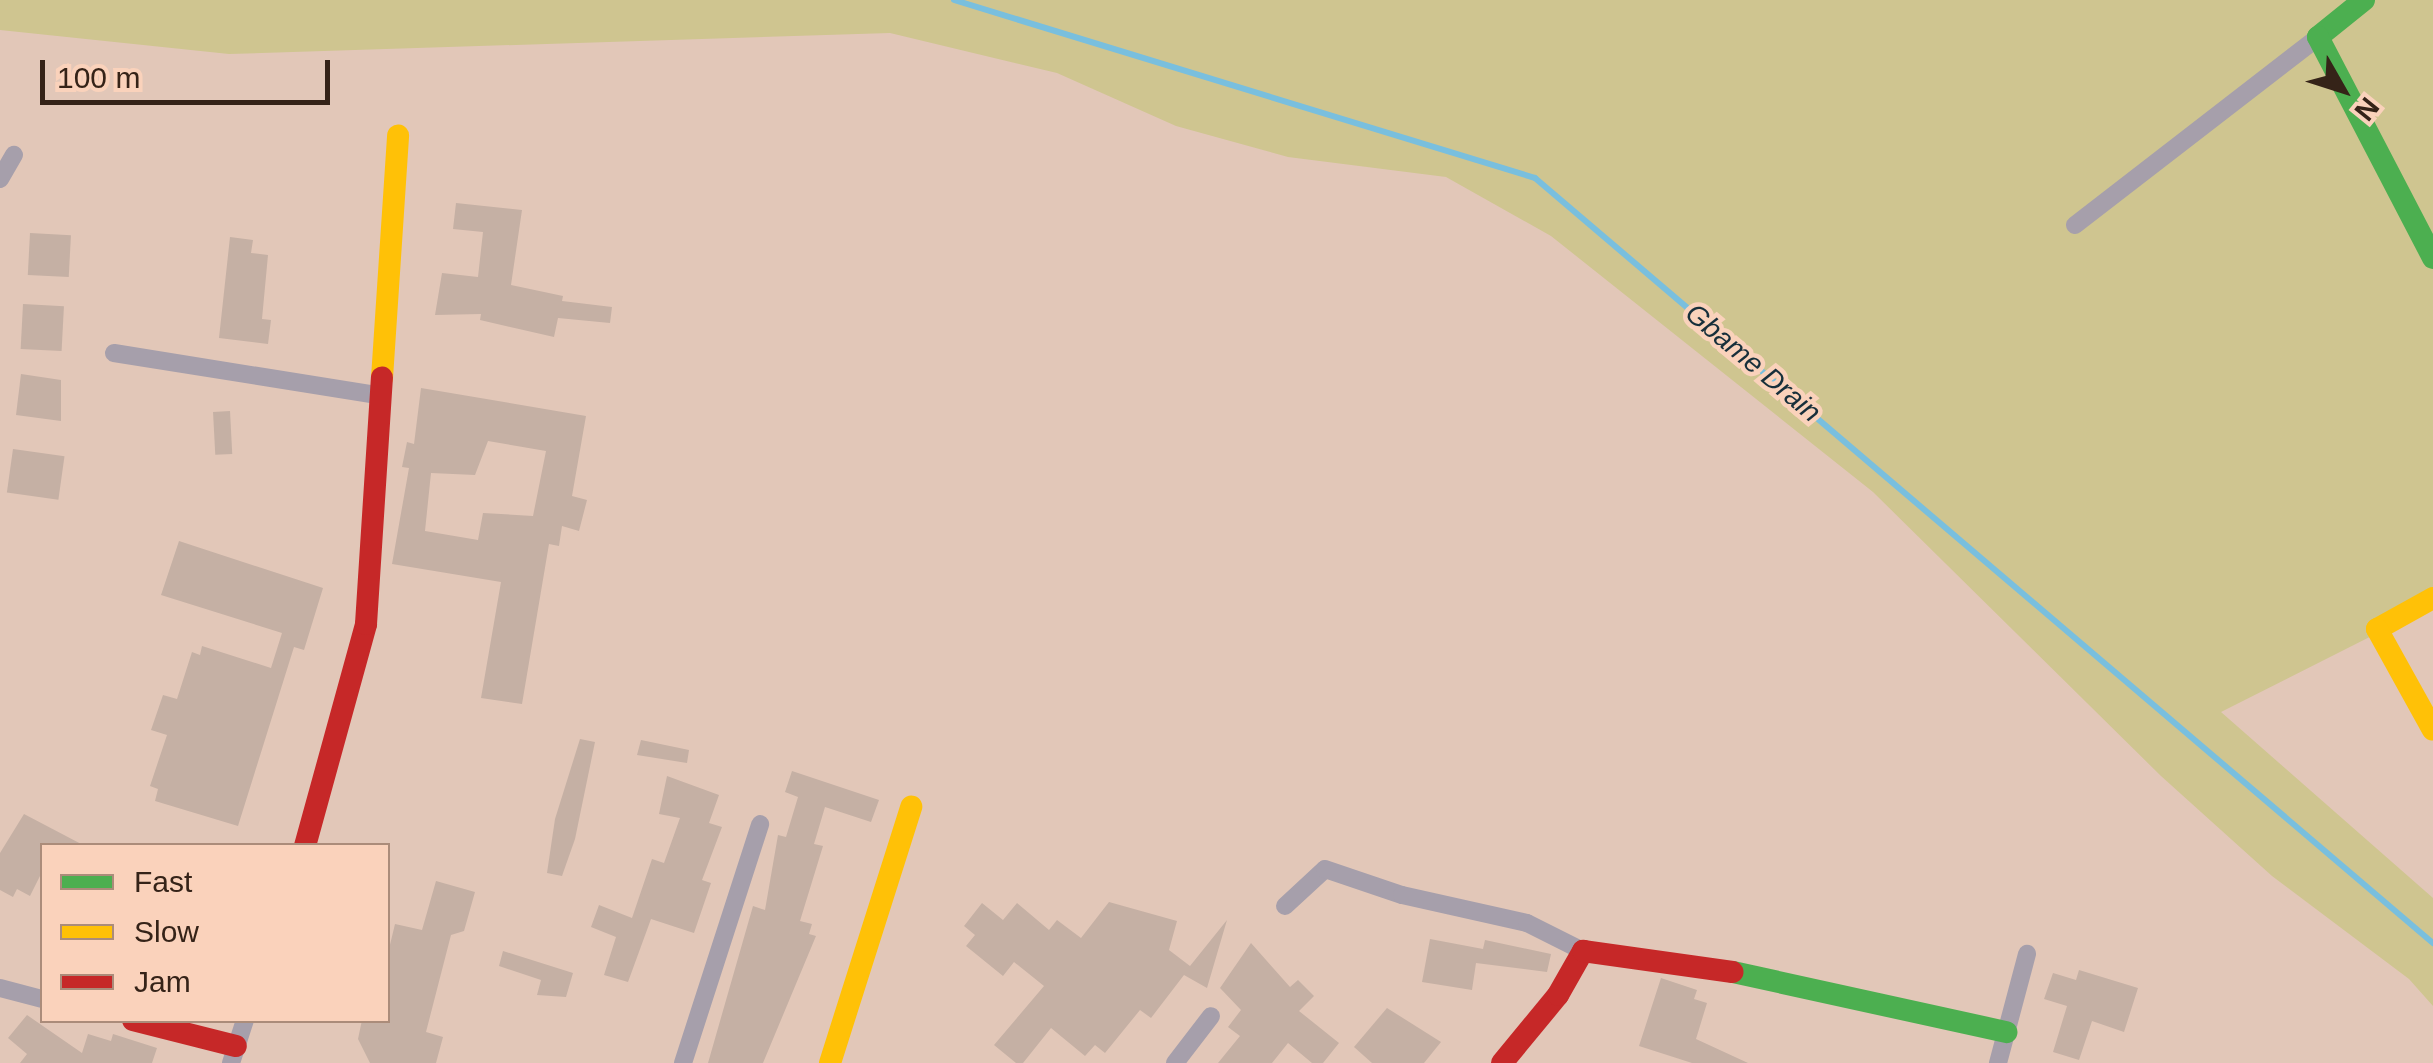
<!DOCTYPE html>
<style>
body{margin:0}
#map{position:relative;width:2433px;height:1063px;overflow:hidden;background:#e2c7b8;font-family:Helvetica,sans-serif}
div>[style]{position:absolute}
.green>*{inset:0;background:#cfc590}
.stream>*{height:6px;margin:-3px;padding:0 3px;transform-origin:3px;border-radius:3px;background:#79bfde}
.building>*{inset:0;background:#c5b0a4;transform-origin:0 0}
.street>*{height:18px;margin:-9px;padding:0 9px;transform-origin:9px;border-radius:9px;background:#a69fab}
.fast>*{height:22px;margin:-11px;padding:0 11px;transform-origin:11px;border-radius:11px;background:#4caf50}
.slow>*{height:22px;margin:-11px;padding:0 11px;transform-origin:11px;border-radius:11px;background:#ffc107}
.jam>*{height:22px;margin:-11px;padding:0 11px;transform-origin:11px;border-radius:11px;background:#c62828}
span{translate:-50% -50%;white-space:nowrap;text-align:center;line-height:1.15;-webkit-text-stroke:9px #fad2bb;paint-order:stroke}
.water-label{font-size:28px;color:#172f3b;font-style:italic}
.legend{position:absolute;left:40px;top:843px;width:350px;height:180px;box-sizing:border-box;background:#fad2bb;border:2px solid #ab8c7a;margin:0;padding:12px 18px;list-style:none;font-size:30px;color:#352318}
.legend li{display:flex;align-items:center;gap:20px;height:50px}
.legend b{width:50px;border:2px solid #ab8c7a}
.north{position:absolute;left:2293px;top:40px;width:100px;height:100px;-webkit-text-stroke:8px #fad2bb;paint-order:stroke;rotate:129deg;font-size:28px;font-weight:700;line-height:40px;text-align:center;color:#352318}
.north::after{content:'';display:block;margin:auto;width:35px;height:45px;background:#352318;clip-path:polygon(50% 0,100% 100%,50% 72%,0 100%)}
.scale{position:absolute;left:40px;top:60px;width:290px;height:45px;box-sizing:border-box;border:5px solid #352318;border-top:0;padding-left:12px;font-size:30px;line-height:35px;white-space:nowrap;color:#352318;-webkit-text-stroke:8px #fad2bb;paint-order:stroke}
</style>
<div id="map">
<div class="green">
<i style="clip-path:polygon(0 0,2433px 0,2433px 605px,2221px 712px,2433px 898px,2433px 1006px,2409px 979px,2272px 876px,2161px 776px,1873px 492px,1551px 236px,1446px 177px,1288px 157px,1176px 126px,1057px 73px,890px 33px,229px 54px,0 30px)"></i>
</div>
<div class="stream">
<i style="left:954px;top:0;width:608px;rotate:17.03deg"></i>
<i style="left:1535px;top:178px;width:1180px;rotate:40.43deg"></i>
</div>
<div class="building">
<i style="clip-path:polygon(456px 203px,522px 210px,511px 285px,563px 296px,562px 301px,612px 307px,610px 323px,558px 318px,554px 337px,480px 320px,481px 314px,435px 315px,442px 273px,478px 277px,483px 232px,453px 229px)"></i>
<i style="left:30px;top:233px;width:41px;height:42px;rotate:3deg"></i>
<i style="clip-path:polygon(230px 237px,253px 240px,251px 253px,268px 255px,262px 319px,271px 320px,268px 344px,219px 338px)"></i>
<i style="left:23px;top:304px;width:41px;height:45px;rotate:3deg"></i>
<i style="clip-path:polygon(21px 374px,61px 380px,61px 421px,16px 415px)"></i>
<i style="clip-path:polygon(evenodd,421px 388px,586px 416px,572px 496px,587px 500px,579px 531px,562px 526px,559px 546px,549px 544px,522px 704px,481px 698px,501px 582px,392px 564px,409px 468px,402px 467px,407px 442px,414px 444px,421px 388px,488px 441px,546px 451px,533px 516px,483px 513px,478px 540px,425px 531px,431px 473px,475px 475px,488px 441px)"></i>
<i style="left:230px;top:411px;width:43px;height:17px;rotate:87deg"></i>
<i style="left:13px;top:449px;width:52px;height:44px;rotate:8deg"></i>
<i style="clip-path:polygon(179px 541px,323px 588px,304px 650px,294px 647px,238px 826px,155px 801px,158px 789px,150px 786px,167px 735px,151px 730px,163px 695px,177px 699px,192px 652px,200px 655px,202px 646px,271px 668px,282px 633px,161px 595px)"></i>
<i style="clip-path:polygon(580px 739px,595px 742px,575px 839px,562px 876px,547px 873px,555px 819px)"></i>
<i style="clip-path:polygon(641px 740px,689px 750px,687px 763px,637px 755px)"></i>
<i style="clip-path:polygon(792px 771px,879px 800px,871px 822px,825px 807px,814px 844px,823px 846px,800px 921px,812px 924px,809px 934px,816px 936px,763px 1063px,708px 1063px,753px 906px,765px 910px,778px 835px,786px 837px,798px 797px,785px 792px)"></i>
<i style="clip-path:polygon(667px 776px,719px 795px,709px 823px,722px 827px,702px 880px,711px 883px,694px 933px,651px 919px,628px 982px,604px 975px,616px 937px,591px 927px,599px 905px,632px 918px,652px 859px,664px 863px,680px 818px,659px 814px)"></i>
<i style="clip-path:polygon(24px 814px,85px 846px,42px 846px,42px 872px,30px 896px,17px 889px,13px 897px,0 890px,0 853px)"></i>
<i style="clip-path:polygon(436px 881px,475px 892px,464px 931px,451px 935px,426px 1032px,443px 1037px,436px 1063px,370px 1063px,358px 1039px,362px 1020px,388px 1020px,388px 953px,395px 924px,422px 930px)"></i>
<i style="clip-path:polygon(1109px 902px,1177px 921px,1169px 950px,1190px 966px,1227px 920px,1207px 988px,1184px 975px,1151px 1018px,1140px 1010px,1105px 1053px,1095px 1045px,1085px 1056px,1051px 1028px,1023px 1063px,1016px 1063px,994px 1045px,1044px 986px,1014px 962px,1003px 976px,966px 946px,975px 935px,964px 926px,982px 903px,1003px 920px,1017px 903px,1049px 930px,1057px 920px,1081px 938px)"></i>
<i style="clip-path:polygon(1430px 939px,1483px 949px,1485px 940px,1551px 954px,1547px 972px,1476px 963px,1472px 990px,1422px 982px)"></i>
<i style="clip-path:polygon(1251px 943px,1290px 987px,1298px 980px,1314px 996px,1299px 1011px,1339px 1043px,1323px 1063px,1312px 1063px,1288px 1043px,1272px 1063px,1218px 1063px,1240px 1036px,1228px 1027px,1241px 1010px,1220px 988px)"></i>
<i style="clip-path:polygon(503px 951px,573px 973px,566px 997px,537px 995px,541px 980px,499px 966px)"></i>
<i style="clip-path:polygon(2079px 970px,2138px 988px,2124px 1032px,2092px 1021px,2079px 1060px,2053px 1052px,2067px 1006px,2044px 999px,2053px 973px,2076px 980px)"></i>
<i style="clip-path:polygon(1661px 978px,1697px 990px,1694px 999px,1707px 1003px,1696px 1039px,1748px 1063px,1692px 1063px,1639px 1046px)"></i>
<i style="clip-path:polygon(1387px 1008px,1441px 1042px,1424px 1063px,1372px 1063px,1354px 1047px)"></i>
<i style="clip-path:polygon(27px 1015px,82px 1053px,88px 1034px,111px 1041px,113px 1034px,157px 1048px,152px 1063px,20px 1063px,27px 1054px,8px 1038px)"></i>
</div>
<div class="street">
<i style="left:0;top:179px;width:28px;rotate:-60deg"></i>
<i style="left:2075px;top:225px;width:307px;rotate:-37.7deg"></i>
<i style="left:114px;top:353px;width:270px;rotate:9.1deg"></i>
<i style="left:1285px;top:906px;width:54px;rotate:-42.8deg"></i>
<i style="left:1325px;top:869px;width:81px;rotate:18.7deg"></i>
<i style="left:1402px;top:895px;width:128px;rotate:12.6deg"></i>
<i style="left:1527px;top:923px;width:63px;rotate:26.6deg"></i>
<i style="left:0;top:988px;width:43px;rotate:14.7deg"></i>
<i style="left:231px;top:1063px;width:45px;rotate:-72deg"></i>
<i style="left:683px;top:1063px;width:251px;rotate:-72.1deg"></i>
<i style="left:1175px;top:1063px;width:59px;rotate:-52.5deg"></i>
<i style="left:1998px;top:1063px;width:113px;rotate:-75.1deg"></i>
</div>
<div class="fast">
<i style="left:2364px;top:0;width:59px;rotate:141.2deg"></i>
<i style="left:2318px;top:37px;width:249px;rotate:62.5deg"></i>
<i style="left:1733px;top:972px;width:280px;rotate:12.4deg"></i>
</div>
<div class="slow">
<i style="left:382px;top:378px;width:243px;rotate:-86.2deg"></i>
<i style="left:2433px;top:598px;width:64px;rotate:151deg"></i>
<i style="left:2377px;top:629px;width:115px;rotate:61deg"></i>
<i style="left:830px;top:1063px;width:269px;rotate:-72.4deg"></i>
</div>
<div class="jam">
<i style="left:305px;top:846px;width:230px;rotate:-74.6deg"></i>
<i style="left:366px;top:624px;width:247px;rotate:-86.3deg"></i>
<i style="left:133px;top:1020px;width:106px;rotate:14.2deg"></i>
<i style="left:1502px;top:1063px;width:88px;rotate:-50.5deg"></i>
<i style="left:1558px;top:995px;width:51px;rotate:-60.4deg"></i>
<i style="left:1583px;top:951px;width:151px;rotate:8deg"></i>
</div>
<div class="water-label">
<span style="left:1753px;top:363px;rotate:40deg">Gbame Drain</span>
</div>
<ul class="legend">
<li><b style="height:12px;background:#4caf50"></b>Fast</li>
<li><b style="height:12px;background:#ffc107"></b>Slow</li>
<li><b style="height:12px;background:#c62828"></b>Jam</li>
</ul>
<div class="north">N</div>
<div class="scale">100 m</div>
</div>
